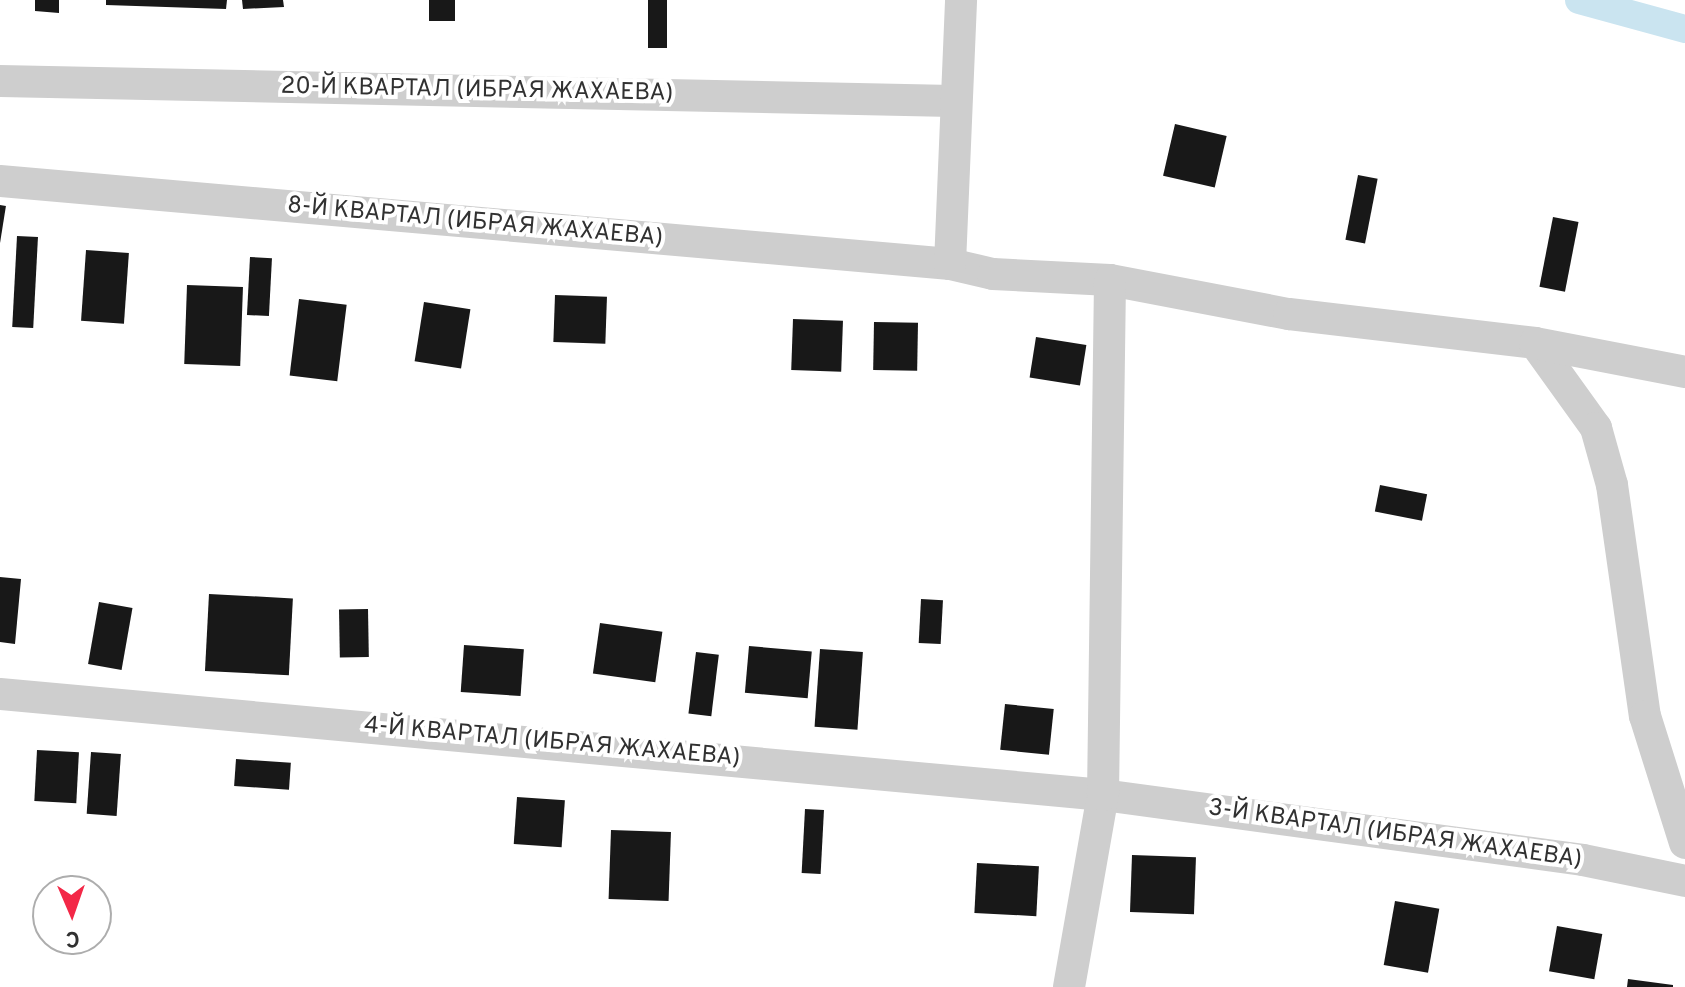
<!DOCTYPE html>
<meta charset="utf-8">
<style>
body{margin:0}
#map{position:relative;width:1685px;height:987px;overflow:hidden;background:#fff;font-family:Overpass,sans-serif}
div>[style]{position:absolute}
.canal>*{height:28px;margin:-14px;padding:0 14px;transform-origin:14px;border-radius:14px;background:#cae4f0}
.building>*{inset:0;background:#181818;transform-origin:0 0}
.street>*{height:32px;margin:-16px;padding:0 16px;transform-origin:16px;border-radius:16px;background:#cecece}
span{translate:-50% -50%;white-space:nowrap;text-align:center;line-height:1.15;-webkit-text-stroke:8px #fff;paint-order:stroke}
.street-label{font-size:24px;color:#313131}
.north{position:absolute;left:32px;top:875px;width:80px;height:80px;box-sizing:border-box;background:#fff;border:2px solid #adadad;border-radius:50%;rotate:178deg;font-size:22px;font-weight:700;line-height:32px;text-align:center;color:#313131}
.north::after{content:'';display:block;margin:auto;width:28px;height:36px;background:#f32847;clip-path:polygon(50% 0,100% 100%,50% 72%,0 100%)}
</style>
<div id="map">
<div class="canal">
<i style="left:1579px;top:0;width:110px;rotate:15.3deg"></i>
</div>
<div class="building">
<i style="clip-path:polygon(35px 0,59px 0,59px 13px,35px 11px)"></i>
<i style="clip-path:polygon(106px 0,227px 0,226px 9px,106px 5px)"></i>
<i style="clip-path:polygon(242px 0,283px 0,284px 7px,243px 9px)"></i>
<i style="left:429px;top:0;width:26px;height:21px"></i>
<i style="left:648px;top:0;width:19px;height:48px"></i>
<i style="left:1175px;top:124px;width:53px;height:53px;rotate:13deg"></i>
<i style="left:1358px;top:175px;width:20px;height:66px;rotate:11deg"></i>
<i style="left:0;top:205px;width:6px;height:78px;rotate:9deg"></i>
<i style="left:1553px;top:217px;width:26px;height:71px;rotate:11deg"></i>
<i style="left:17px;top:236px;width:21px;height:91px;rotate:3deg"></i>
<i style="left:86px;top:250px;width:43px;height:71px;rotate:4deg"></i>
<i style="left:250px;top:257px;width:22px;height:58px;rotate:3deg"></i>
<i style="left:187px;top:285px;width:56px;height:79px;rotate:2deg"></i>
<i style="left:555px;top:295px;width:52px;height:47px;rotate:2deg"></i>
<i style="left:299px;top:299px;width:48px;height:77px;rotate:7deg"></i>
<i style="left:424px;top:302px;width:47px;height:60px;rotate:9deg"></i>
<i style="left:793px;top:319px;width:50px;height:51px;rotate:2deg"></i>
<i style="left:874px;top:322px;width:44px;height:48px;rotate:1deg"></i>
<i style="left:1036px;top:337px;width:51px;height:41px;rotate:9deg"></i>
<i style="left:1380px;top:485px;width:48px;height:27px;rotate:11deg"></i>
<i style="clip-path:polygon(0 577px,21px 579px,15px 644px,0 642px)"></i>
<i style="left:209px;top:594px;width:84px;height:77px;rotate:3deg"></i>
<i style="left:921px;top:599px;width:22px;height:44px;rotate:3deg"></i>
<i style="left:99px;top:602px;width:34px;height:63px;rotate:10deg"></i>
<i style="left:368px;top:609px;width:48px;height:29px;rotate:89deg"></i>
<i style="left:600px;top:623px;width:63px;height:51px;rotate:8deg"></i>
<i style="left:464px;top:645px;width:60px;height:47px;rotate:4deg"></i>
<i style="left:749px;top:646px;width:63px;height:47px;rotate:5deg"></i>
<i style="left:820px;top:649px;width:43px;height:78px;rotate:4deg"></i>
<i style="left:696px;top:652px;width:23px;height:62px;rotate:7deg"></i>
<i style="left:1005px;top:704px;width:49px;height:46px;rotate:6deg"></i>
<i style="left:37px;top:750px;width:42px;height:51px;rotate:3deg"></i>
<i style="left:91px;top:752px;width:30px;height:62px;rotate:4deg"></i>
<i style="left:236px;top:759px;width:55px;height:27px;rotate:4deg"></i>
<i style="left:517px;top:797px;width:48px;height:47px;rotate:4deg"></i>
<i style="left:805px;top:809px;width:19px;height:64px;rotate:3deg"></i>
<i style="left:611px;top:830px;width:60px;height:69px;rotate:2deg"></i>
<i style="left:1132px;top:855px;width:64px;height:57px;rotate:2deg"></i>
<i style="left:977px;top:863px;width:62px;height:50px;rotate:3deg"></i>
<i style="left:1395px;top:901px;width:45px;height:65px;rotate:10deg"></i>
<i style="left:1557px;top:926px;width:46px;height:46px;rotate:10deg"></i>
<i style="clip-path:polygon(1628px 979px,1673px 985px,1673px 987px,1627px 987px)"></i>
</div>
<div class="street">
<i style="left:0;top:81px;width:953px;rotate:1.2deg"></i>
<i style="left:0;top:181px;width:954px;rotate:4.99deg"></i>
<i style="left:950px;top:264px;width:44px;rotate:13.1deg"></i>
<i style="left:993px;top:274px;width:117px;rotate:2.9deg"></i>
<i style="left:1110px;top:280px;width:182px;rotate:10.8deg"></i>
<i style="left:1289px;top:314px;width:248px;rotate:6.7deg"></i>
<i style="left:1535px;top:343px;width:105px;rotate:54.3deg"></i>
<i style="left:1596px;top:428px;width:59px;rotate:74.3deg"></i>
<i style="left:1612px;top:485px;width:233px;rotate:81.9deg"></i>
<i style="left:1645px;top:716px;width:133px;rotate:72.5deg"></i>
<i style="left:950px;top:264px;width:264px;rotate:-87.6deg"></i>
<i style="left:1535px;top:343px;width:153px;rotate:10.9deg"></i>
<i style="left:0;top:694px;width:1108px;rotate:5.23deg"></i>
<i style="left:1103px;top:795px;width:484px;rotate:7.7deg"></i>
<i style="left:1583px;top:860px;width:104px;rotate:11.6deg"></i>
<i style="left:1069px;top:987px;width:195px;rotate:-80deg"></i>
<i style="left:1103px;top:795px;width:515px;rotate:-89.22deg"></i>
</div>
<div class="street-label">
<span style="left:477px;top:91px;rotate:1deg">20-Й КВАРТАЛ (ИБРАЯ ЖАХАЕВА)</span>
<span style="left:475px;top:223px;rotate:5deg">8-Й КВАРТАЛ (ИБРАЯ ЖАХАЕВА)</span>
<span style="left:552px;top:743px;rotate:5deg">4-Й КВАРТАЛ (ИБРАЯ ЖАХАЕВА)</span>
<span style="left:1395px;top:835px;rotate:8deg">3-Й КВАРТАЛ (ИБРАЯ ЖАХАЕВА)</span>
</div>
<div class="north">С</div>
</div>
